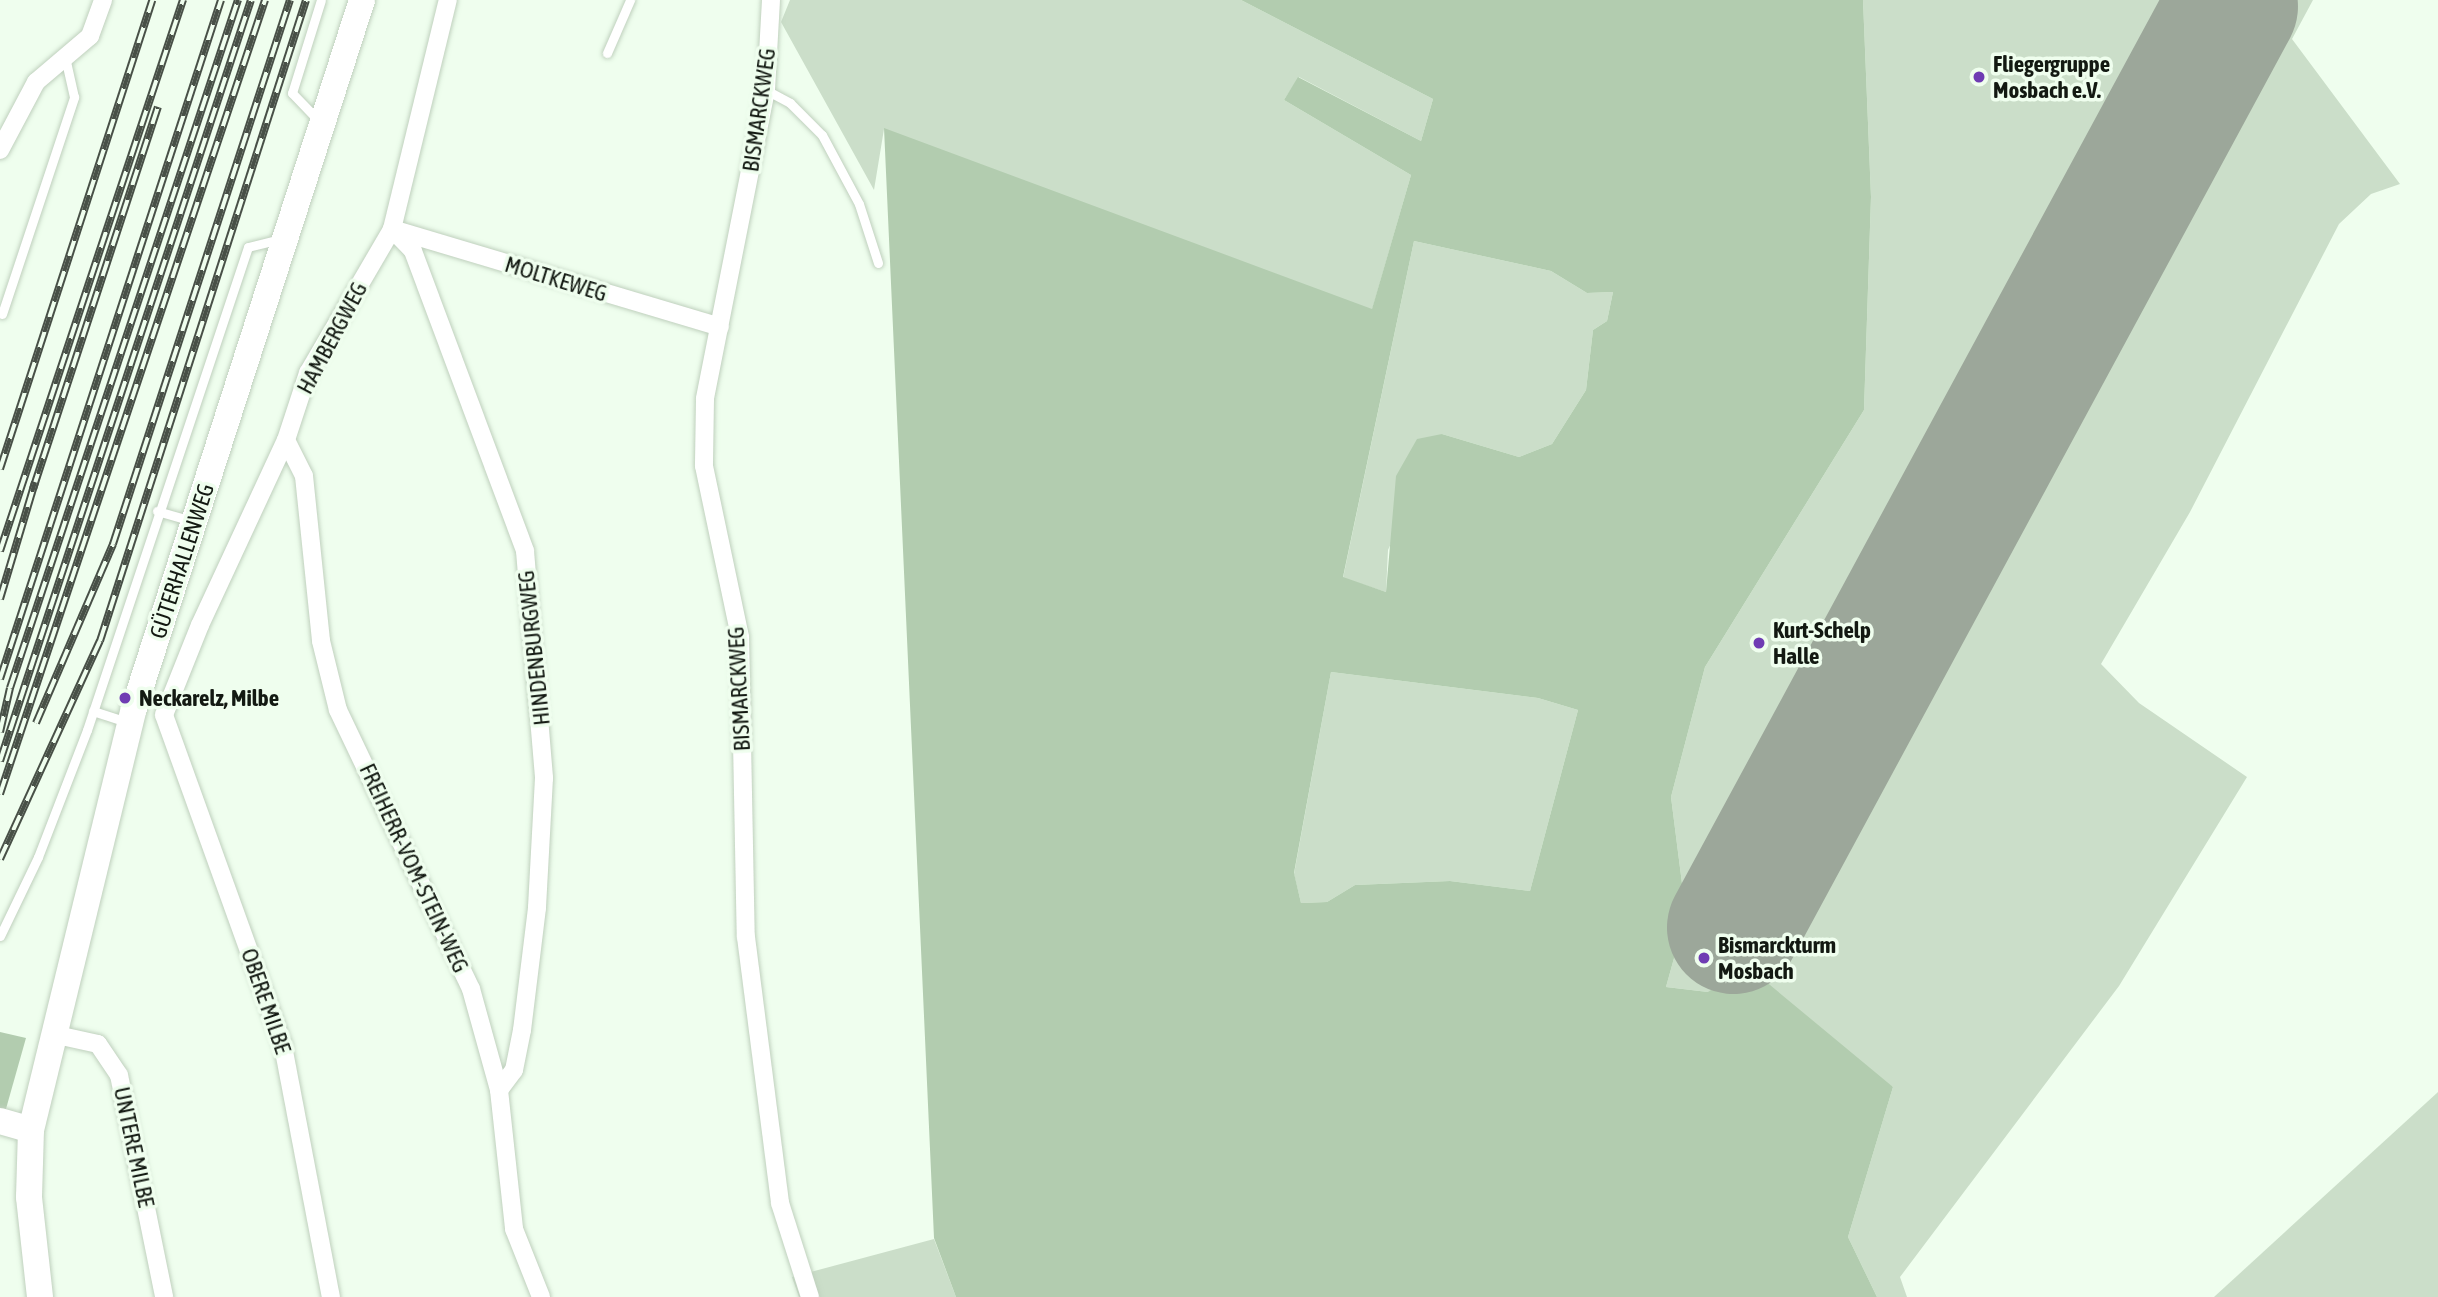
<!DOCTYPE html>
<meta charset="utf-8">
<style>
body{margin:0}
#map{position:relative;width:2438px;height:1297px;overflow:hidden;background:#effeee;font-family:"Asap Condensed",sans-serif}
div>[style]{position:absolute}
.green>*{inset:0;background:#cbdec9}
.forest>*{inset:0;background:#b2ccaf}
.runway>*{height:133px;margin:-66.5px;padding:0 66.5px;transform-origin:66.5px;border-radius:66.5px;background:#9ca79a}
.roads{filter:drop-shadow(0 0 2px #bfd0bd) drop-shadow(0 0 2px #bfd0bd)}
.lane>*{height:9px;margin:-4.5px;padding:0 4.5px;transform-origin:4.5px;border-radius:4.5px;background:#fff}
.street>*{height:18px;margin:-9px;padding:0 9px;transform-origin:9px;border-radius:9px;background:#fff}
.secondary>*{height:26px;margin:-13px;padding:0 13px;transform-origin:13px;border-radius:13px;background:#fff}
.rail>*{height:8px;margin-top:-4px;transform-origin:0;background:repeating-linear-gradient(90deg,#effeee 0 16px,#485047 0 32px);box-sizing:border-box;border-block:2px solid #485047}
.dots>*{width:19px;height:19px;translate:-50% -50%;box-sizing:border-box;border:4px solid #effeee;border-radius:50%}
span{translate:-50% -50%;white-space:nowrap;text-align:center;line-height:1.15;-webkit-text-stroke:7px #effeee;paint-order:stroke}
.poi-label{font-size:23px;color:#131912;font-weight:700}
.left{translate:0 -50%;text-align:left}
.street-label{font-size:23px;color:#131912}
</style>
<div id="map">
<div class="green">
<i style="clip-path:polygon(790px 0,1241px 0,1433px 99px,1421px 141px,1299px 77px,1284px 100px,1411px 175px,1372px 310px,884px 129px,874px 190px,781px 22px)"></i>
<i style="clip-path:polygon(1863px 0,2313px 0,2292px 39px,2400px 184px,2371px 194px,2339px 224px,2190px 512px,2101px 664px,2139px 703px,2247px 777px,2119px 986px,1900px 1277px,1907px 1297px,1877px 1297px,1848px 1237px,1893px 1087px,1708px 992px,1666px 987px,1686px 915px,1671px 797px,1705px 667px,1864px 410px,1871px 197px)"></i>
<i style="clip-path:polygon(1414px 241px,1551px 271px,1587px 293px,1613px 292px,1607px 321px,1593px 330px,1586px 390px,1552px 444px,1519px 457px,1442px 434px,1388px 550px,1386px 592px,1343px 578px)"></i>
<i style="clip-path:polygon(1331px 672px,1538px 698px,1578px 710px,1530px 891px,1450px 881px,1355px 885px,1327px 902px,1301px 903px,1294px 874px)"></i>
<i style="clip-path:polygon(2438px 1092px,2438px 1297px,2214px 1297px)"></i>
<i style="clip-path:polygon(934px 1239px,956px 1297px,799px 1297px,792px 1277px)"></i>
</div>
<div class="forest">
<i style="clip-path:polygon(evenodd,1241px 0,1863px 0,1871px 197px,1864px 410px,1705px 667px,1671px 797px,1686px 915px,1666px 987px,1708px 992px,1747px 966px,1893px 1087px,1848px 1237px,1877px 1297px,956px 1297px,934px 1238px,884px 128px,1372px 309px,1411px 175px,1284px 100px,1298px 77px,1421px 141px,1433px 99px,1241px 0,1414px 241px,1551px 271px,1587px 293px,1613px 292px,1607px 321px,1593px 330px,1586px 390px,1552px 444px,1519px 457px,1442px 434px,1417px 439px,1396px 476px,1386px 592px,1343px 577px,1414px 241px,1241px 0,1331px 672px,1538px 698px,1578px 710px,1530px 891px,1450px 881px,1355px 885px,1327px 902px,1301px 903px,1294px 873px,1331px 672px)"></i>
<i style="clip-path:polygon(0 1032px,26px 1038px,0 1130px)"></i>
</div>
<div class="runway">
<i style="left:1733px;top:927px;width:1047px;rotate:-61.6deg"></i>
</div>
<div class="roads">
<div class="lane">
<i style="left:607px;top:53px;width:58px;rotate:-66.5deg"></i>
<i style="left:766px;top:90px;width:27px;rotate:28deg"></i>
<i style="left:790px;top:103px;width:45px;rotate:45deg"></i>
<i style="left:822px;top:135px;width:78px;rotate:61.8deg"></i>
<i style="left:859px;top:204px;width:62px;rotate:72.1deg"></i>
<i style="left:319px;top:121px;width:39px;rotate:-134deg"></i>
<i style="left:292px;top:93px;width:97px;rotate:-72.7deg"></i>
<i style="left:2px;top:314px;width:229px;rotate:-71.6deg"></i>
<i style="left:74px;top:97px;width:41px;rotate:-102.7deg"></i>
<i style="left:157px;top:511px;width:37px;rotate:16deg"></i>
<i style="left:93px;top:711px;width:38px;rotate:18deg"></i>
<i style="left:0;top:936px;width:88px;rotate:-64.3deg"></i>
<i style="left:38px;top:857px;width:136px;rotate:-68.9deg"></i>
<i style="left:87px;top:730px;width:509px;rotate:-71.57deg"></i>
<i style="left:248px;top:247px;width:34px;rotate:-14deg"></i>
</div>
<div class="street">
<i style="left:771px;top:0;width:90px;rotate:93.2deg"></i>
<i style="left:766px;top:90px;width:315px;rotate:101.2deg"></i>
<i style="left:705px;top:399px;width:67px;rotate:90.9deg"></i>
<i style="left:704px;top:466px;width:175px;rotate:78.1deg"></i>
<i style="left:740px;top:637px;width:300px;rotate:88.9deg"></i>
<i style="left:746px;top:937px;width:268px;rotate:82.7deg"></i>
<i style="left:780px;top:1203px;width:99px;rotate:72.3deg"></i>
<i style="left:0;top:150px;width:77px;rotate:-62.1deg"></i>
<i style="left:36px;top:82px;width:71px;rotate:-40.4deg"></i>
<i style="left:90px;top:36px;width:38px;rotate:-70deg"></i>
<i style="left:392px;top:229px;width:30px;rotate:46deg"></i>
<i style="left:413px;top:251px;width:320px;rotate:69.5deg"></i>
<i style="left:525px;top:551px;width:228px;rotate:85.2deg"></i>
<i style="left:544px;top:778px;width:130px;rotate:93.1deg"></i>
<i style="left:537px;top:908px;width:123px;rotate:97deg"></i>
<i style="left:522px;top:1030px;width:41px;rotate:101.3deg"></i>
<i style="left:514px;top:1070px;width:25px;rotate:127deg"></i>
<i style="left:392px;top:229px;width:342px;rotate:16.6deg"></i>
<i style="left:286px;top:440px;width:40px;rotate:63.4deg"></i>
<i style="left:304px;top:476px;width:166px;rotate:84.1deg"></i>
<i style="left:321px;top:641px;width:71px;rotate:76.2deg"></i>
<i style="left:338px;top:710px;width:309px;rotate:64.5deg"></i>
<i style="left:471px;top:989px;width:105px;rotate:74.5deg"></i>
<i style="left:499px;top:1090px;width:140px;rotate:83.8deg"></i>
<i style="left:514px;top:1229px;width:73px;rotate:68.3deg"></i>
<i style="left:164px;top:715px;width:97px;rotate:-68.2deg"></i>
<i style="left:200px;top:625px;width:204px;rotate:-65.1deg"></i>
<i style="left:286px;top:440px;width:71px;rotate:-71.8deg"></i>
<i style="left:308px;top:373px;width:167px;rotate:-59.7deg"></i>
<i style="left:392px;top:229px;width:236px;rotate:-76.3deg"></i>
<i style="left:164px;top:715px;width:352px;rotate:70.2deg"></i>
<i style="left:283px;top:1046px;width:256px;rotate:79.2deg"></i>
<i style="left:57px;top:1035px;width:42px;rotate:12.4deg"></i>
<i style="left:98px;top:1044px;width:37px;rotate:56deg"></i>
<i style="left:119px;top:1075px;width:227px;rotate:78.5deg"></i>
</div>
<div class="secondary">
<i style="left:0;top:1121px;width:32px;rotate:16deg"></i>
<i style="left:40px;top:1297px;width:101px;rotate:-96.3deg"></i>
<i style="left:29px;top:1197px;width:67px;rotate:-88.3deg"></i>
<i style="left:31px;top:1130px;width:434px;rotate:-76.3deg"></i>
<i style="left:134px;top:708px;width:744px;rotate:-72.15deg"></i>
</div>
</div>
<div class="rail">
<i style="left:0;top:469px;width:493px;rotate:-72deg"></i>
<i style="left:33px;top:489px;width:402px;rotate:-71.9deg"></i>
<i style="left:0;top:551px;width:581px;rotate:-71.63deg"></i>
<i style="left:0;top:599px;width:122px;rotate:-73.3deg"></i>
<i style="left:0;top:679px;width:714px;rotate:-71.97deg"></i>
<i style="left:36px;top:723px;width:195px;rotate:-66.7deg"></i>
<i style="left:113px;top:544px;width:572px;rotate:-71.98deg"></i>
<i style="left:0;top:732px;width:45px;rotate:-77.2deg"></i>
<i style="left:10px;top:688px;width:725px;rotate:-71.67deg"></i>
<i style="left:0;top:761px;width:801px;rotate:-71.75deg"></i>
<i style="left:0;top:794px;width:837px;rotate:-71.54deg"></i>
<i style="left:0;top:859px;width:240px;rotate:-65.4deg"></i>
<i style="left:100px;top:641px;width:673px;rotate:-72.18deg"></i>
</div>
<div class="dots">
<i style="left:1979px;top:77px;background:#6f3cb3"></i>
<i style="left:1759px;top:643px;background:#6f3cb3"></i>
<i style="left:125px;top:698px;background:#6f3cb3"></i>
<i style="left:1704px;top:958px;background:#6f3cb3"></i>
</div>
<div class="poi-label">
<span class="left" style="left:1993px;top:77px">Fliegergruppe<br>Mosbach e.V.</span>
<span class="left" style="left:1773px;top:643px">Kurt-Schelp<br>Halle</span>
<span class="left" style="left:139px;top:698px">Neckarelz, Milbe</span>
<span class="left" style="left:1718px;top:958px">Bismarckturm<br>Mosbach</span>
</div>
<div class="street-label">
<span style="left:759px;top:110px;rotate:-82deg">BISMARCKWEG</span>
<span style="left:556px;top:279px;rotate:17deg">MOLTKEWEG</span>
<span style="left:332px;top:338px;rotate:-62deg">HAMBERGWEG</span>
<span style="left:182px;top:561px;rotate:-72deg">GÜTERHALLENWEG</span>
<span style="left:534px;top:648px;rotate:-96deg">HINDENBURGWEG</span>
<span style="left:739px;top:689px;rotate:-93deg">BISMARCKWEG</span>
<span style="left:414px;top:868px;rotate:65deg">FREIHERR-VOM-STEIN-WEG</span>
<span style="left:266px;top:1001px;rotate:71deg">OBERE MILBE</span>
<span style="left:134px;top:1147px;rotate:78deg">UNTERE MILBE</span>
</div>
</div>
